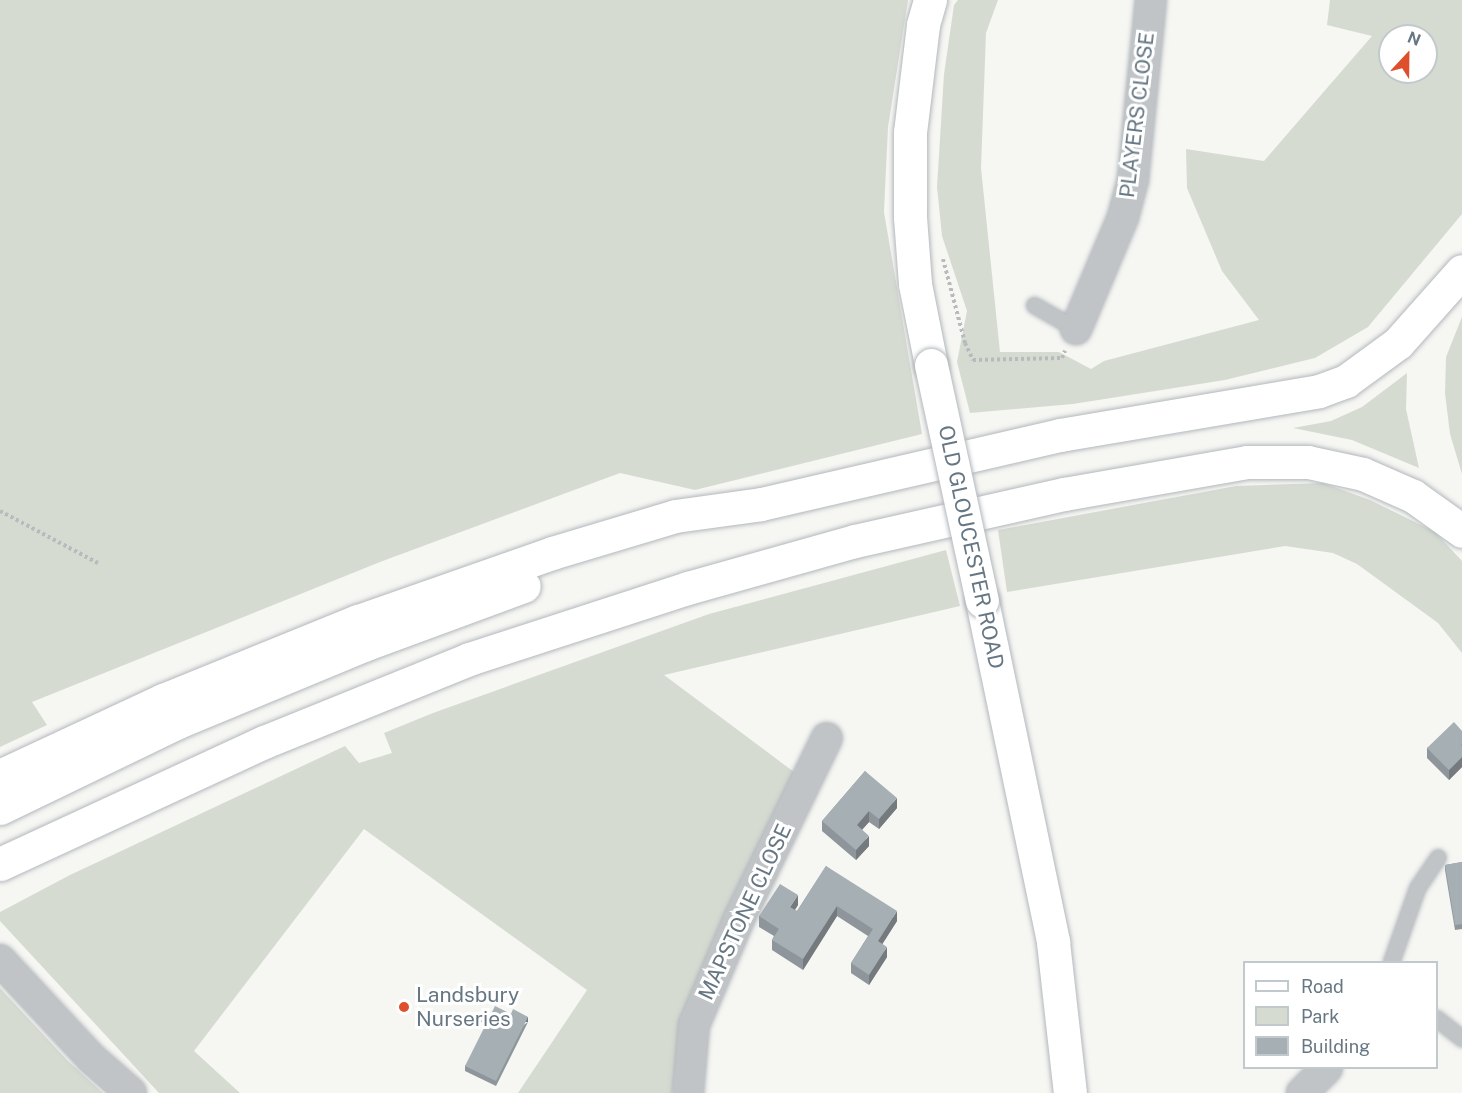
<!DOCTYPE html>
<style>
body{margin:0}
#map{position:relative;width:1462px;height:1093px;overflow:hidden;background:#f6f6f3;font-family:"Public Sans",sans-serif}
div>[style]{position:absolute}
.green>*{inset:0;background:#d6dbd2}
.path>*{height:4px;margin-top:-2px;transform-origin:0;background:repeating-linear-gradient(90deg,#b8bbbd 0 3px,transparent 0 6px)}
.roads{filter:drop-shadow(0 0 2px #b2b8bc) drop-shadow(0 0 2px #b2b8bc)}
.lane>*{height:15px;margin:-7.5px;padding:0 7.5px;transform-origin:7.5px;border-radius:7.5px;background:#c0c4c7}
.street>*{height:30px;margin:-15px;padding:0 15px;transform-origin:15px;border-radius:15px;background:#c0c4c7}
.secondary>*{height:33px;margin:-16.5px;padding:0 16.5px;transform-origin:16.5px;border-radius:16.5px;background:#fff}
.highway>*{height:33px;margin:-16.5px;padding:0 16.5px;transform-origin:16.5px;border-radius:16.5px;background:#fff}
.bridges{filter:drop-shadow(0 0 2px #b2b8bc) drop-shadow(0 0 2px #b2b8bc)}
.secondary-bridge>*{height:33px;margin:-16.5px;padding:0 16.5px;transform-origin:16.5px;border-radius:16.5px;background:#fff}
.wall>*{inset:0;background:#8f969b}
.shaded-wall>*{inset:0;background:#747a7e;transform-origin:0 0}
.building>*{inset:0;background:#a6afb4}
.dots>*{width:16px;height:16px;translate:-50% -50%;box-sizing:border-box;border:3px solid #fff;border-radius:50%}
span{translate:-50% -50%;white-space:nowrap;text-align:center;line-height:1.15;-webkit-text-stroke:6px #fff;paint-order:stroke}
.street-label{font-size:21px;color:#667783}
.poi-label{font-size:21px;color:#667783}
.left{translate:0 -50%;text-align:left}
.legend{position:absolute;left:1243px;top:961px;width:195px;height:108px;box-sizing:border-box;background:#fff;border:2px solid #c2c9cd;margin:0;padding:8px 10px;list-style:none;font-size:18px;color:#667783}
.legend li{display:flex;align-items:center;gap:12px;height:30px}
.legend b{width:30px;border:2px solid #c2c9cd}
.north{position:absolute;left:1378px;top:24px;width:60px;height:60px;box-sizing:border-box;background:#fff;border:2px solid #c2c9cd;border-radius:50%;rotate:22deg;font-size:16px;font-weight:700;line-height:24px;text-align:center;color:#667783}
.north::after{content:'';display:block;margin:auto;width:21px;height:27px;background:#de4f2b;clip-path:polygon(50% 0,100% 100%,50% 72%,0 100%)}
</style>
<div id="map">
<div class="green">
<i style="clip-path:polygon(0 0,908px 0,888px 127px,884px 212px,922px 434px,695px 490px,620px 473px,380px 562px,32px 702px,47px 725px,0 747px)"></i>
<i style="clip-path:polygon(evenodd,958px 0,998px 0,986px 33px,981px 168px,1000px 352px,1059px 352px,1091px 369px,1104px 361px,1259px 320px,1222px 271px,1187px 188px,1186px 149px,1264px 161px,1372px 36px,1327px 25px,1330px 0,1462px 0,1462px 214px,1368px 327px,1315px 358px,1225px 380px,1073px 404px,970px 413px,957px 362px,967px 311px,942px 236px,937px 187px,944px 74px,954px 5px,958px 0,1390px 36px,1426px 36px,1426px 72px,1390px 72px,1390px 36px)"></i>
<i style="clip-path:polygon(1462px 317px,1462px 474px,1450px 434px,1445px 393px,1446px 357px)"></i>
<i style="clip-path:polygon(1407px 373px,1406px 409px,1419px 468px,1352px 440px,1293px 428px,1331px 421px,1362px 407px)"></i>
<i style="clip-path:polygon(1323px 483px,1370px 500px,1435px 532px,1462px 561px,1462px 653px,1438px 623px,1357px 564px,1333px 553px,1285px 546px,1007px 592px,998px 530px,1236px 486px)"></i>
<i style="clip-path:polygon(946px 550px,960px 606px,664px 675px,794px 772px,680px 1050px,672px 1093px,518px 1093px,587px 990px,364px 829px,194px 1051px,240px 1093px,159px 1093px,0 921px,0 912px,70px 875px,345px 746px,359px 763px,392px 753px,384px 733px,433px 713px,709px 614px)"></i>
<i style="clip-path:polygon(0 988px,68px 1061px,103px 1093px,0 1093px)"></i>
</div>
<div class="path">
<i style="left:943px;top:259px;width:87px;rotate:75.3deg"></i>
<i style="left:965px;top:343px;width:19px;rotate:65deg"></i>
<i style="left:973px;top:360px;width:89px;rotate:-1.3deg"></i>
<i style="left:1062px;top:358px;width:8px;rotate:-67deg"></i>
<i style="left:0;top:511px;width:111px;rotate:28deg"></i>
</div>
<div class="roads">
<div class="lane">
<i style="left:1034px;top:305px;width:48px;rotate:29.7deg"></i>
<i style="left:1391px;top:962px;width:78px;rotate:-70.6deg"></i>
<i style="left:1417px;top:888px;width:37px;rotate:-56deg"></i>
<i style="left:1436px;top:1018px;width:33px;rotate:38deg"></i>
</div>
<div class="street">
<i style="left:1076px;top:329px;width:121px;rotate:-67.2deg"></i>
<i style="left:1123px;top:217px;width:39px;rotate:-75deg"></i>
<i style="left:1133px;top:179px;width:180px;rotate:-84.3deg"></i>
<i style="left:0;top:960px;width:134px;rotate:47.1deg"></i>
<i style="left:91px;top:1058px;width:53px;rotate:41.2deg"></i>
<i style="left:688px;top:1093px;width:68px;rotate:-85deg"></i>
<i style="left:694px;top:1025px;width:115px;rotate:-67deg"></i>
<i style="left:739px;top:919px;width:201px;rotate:-64.1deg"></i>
<i style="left:1302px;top:1093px;width:35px;rotate:-45deg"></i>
</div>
<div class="secondary">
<i style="left:930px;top:0;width:26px;rotate:106deg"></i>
<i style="left:923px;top:25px;width:108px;rotate:96.9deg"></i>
<i style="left:910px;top:132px;width:85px;rotate:90deg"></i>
<i style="left:910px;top:217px;width:67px;rotate:85.7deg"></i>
<i style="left:915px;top:284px;width:83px;rotate:78.8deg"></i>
<i style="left:982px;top:601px;width:348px;rotate:78.2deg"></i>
<i style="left:1053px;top:942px;width:152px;rotate:83.6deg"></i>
</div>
<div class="highway">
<i style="left:0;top:776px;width:180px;rotate:-25deg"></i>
<i style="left:163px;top:700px;width:210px;rotate:-22.1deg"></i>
<i style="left:358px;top:621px;width:206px;rotate:-19.3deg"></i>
<i style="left:552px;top:553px;width:128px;rotate:-16.7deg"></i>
<i style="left:675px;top:516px;width:87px;rotate:-7.9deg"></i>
<i style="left:761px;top:504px;width:307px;rotate:-13deg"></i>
<i style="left:1060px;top:435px;width:263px;rotate:-9.6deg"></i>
<i style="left:1319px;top:391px;width:29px;rotate:-20deg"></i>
<i style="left:1346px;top:381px;width:64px;rotate:-36.2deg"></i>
<i style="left:1398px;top:343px;width:96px;rotate:-48.4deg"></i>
<i style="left:0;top:808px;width:198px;rotate:-25.8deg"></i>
<i style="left:178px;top:722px;width:204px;rotate:-22.5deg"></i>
<i style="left:366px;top:644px;width:168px;rotate:-20.2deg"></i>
<i style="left:0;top:864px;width:291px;rotate:-24.8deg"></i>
<i style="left:264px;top:742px;width:221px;rotate:-22deg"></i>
<i style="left:469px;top:659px;width:230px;rotate:-18deg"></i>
<i style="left:688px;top:588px;width:173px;rotate:-15.7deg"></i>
<i style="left:855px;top:541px;width:214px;rotate:-12.7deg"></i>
<i style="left:1064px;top:494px;width:186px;rotate:-9.9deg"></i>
<i style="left:1247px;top:462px;width:61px"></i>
<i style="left:1308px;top:462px;width:56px;rotate:12.3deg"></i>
<i style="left:1363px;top:474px;width:55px;rotate:23.7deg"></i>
<i style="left:1413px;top:496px;width:60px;rotate:35.5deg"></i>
</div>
</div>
<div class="bridges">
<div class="secondary-bridge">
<i style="left:931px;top:365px;width:241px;rotate:77.8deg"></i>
</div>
</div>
<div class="wall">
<i style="clip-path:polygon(1462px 731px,1462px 767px,1449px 780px,1427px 758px,1427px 748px)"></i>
<i style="clip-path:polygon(865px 771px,897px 808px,879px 829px,869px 822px,862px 830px,869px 846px,856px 860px,822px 831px,822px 821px)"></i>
<i style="clip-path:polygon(1462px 862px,1462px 929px,1455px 930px,1445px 870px,1445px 865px)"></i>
<i style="clip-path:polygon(826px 866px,897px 921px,882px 944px,887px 957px,869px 985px,851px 973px,851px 963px,868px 936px,837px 916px,803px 970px,772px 950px,772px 940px,774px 936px,759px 927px,759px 916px,798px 905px,795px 910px,797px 911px)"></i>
<i style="clip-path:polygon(528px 1022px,496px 1086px,465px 1071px,465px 1066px)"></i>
</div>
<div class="shaded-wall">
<i style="clip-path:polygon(1462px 757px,1462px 767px,1449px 780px,1449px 770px)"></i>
<i style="clip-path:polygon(897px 798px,897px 808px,879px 829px,879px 819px)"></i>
<i style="clip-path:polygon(869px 811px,869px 822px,857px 835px,857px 825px)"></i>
<i style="clip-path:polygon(869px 836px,869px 846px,856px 860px,856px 850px)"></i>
<i style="clip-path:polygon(798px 895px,798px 905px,790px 917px,790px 907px)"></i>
<i style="clip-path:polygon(837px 906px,837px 916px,803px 970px,803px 959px)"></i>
<i style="clip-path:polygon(897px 911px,897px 921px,878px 951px,878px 941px)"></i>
<i style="clip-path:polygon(887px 947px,887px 957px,869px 985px,869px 975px)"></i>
<i style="left:528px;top:1017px;width:5px;height:72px;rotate:90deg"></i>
</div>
<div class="building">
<i style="clip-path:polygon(1454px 722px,1462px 731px,1462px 744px,1461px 745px,1462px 746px,1462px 757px,1449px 770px,1427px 748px)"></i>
<i style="clip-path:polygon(865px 771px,897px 798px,879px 819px,869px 811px,857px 825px,869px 836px,856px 850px,822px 821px)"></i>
<i style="clip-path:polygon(1462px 862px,1462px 924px,1455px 925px,1445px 865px)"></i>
<i style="clip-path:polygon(826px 866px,897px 911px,878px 941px,887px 947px,869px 975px,851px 963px,873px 929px,837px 906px,803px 959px,772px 940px,779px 929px,759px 916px,780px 884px,798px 895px,790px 907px,797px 911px)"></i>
<i style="clip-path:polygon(495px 1006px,511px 1014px,513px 1009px,528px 1017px,496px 1081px,465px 1066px)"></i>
</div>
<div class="dots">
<i style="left:404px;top:1007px;background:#de4f2b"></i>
</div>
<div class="street-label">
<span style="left:1137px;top:115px;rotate:-83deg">PLAYERS CLOSE</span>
<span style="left:971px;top:547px;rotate:78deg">OLD GLOUCESTER ROAD</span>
<span style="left:745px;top:912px;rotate:-65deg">MAPSTONE CLOSE</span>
</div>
<div class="poi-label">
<span class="left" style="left:416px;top:1007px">Landsbury<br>Nurseries</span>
</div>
<ul class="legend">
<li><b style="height:8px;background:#fff"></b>Road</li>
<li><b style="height:16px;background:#d6dbd2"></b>Park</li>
<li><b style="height:16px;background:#a6afb4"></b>Building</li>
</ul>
<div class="north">N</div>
</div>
